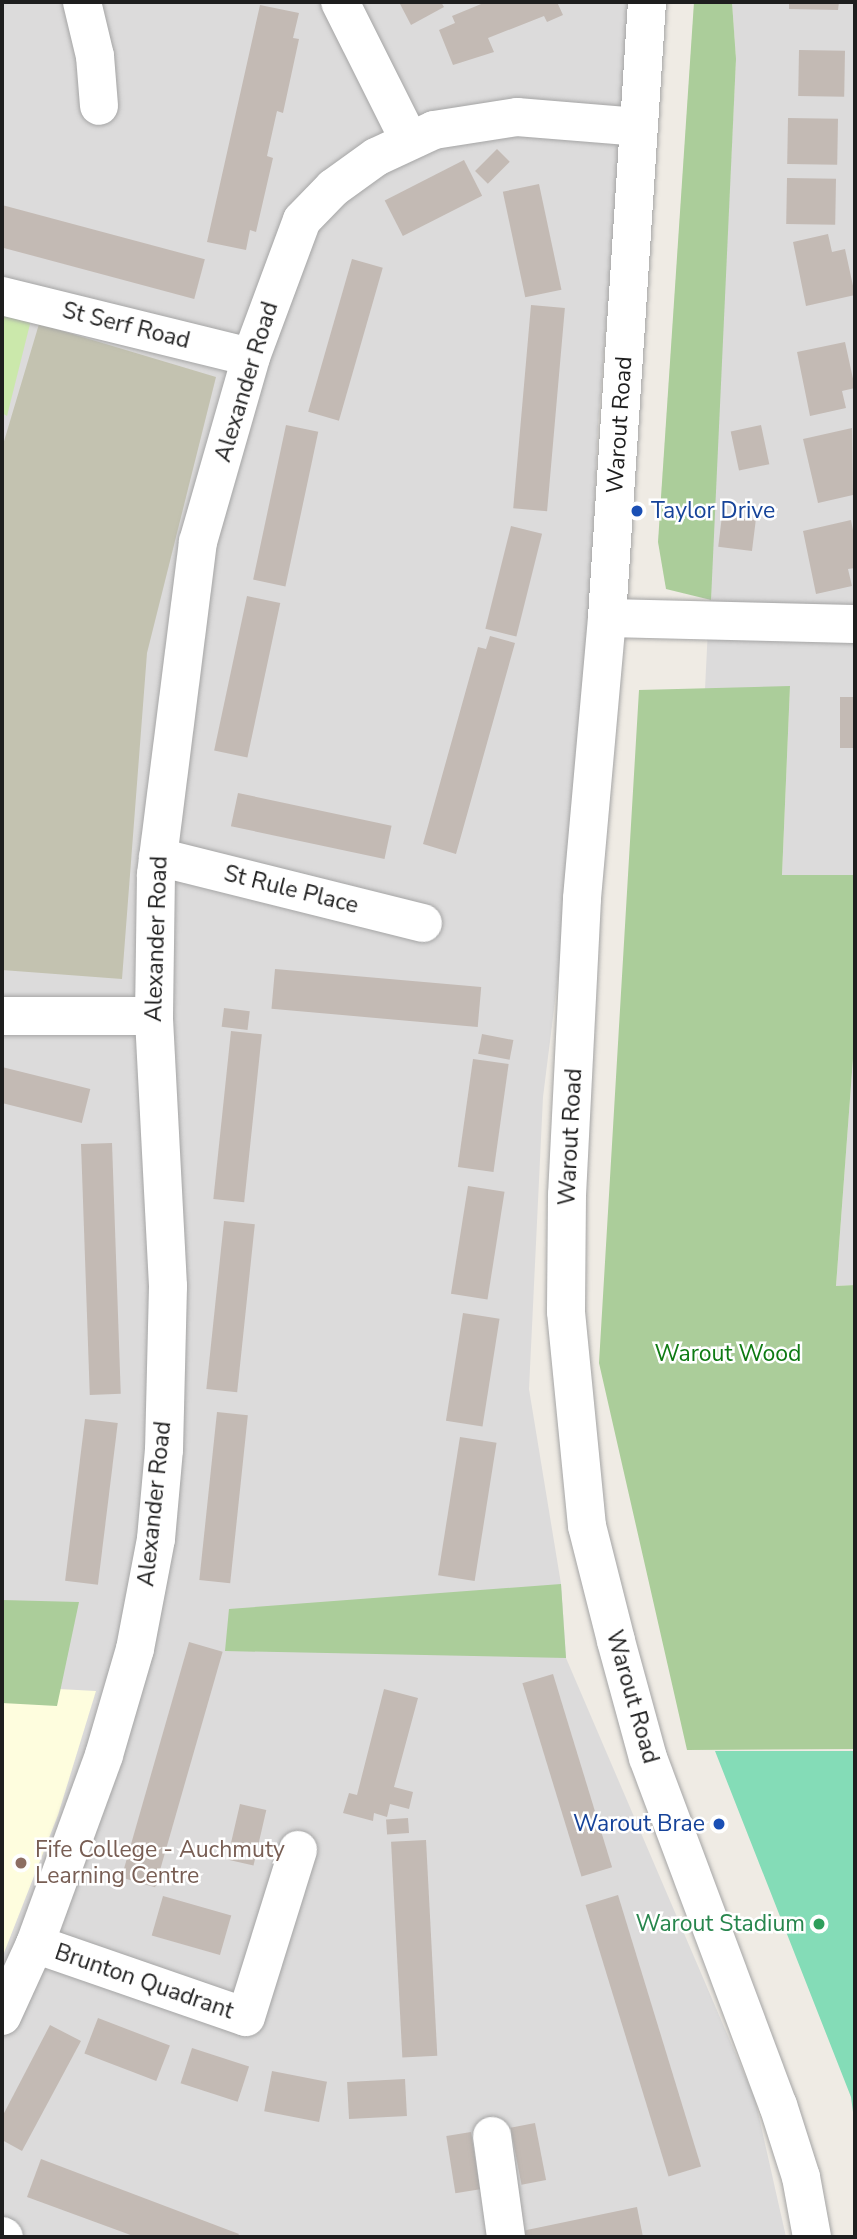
<!DOCTYPE html>
<style>
body{margin:0}
#map{position:relative;width:857px;height:2239px;overflow:hidden;background:#efebe4;font-family:"Nunito Sans",sans-serif}
div>[style]{position:absolute}
.residential>*{inset:0;background:#dcdbdb}
.education>*{inset:0;background:#fefdde}
.construction>*{inset:0;background:#c3c2b0}
.grass>*{inset:0;background:#cbe8ab}
.forest>*{inset:0;background:#abcd9a}
.pitch>*{inset:0;background:#84dcb7}
.building>*{inset:0;background:#c3bab4;transform-origin:0 0}
.roads{filter:drop-shadow(0 0 2px #a5a5a5) drop-shadow(0 0 2px #a5a5a5)}
.minor>*{height:38px;margin:-19px;padding:0 19px;transform-origin:19px;border-radius:19px;background:#fff}
.dots>*{width:19px;height:19px;translate:-50% -50%;box-sizing:border-box;border:4px solid #fff;border-radius:50%}
span{translate:-50% -50%;white-space:nowrap;text-align:center;line-height:1.15;-webkit-text-stroke:5px #fff;paint-order:stroke}
.street-label{font-size:23px;color:#1e1e1e}
.transit-label{font-size:23px;color:#164399}
.left{translate:0 -50%;text-align:left}
.right{translate:-100% -50%;text-align:right}
.park-label{font-size:23px;color:#0e7a13}
.education-label{font-size:23px;color:#785e54}
.leisure-label{font-size:23px;color:#27864d}
.frame{position:absolute;inset:0;border:4px solid #1e1e1e;pointer-events:none}
</style>
<div id="map">
<div class="residential">
<i style="clip-path:polygon(2px 2px,632px 2px,598px 426px,582px 785px,543px 1097px,529px 1389px,561px 1584px,566px 1658px,755px 2099px,786px 2237px,2px 2237px)"></i>
<i style="clip-path:polygon(732px 2px,855px 2px,855px 875px,782px 875px,790px 687px,705px 689px,736px 59px)"></i>
<i style="clip-path:polygon(855px 1032px,855px 1285px,836px 1286px)"></i>
</div>
<div class="education">
<i style="clip-path:polygon(2px 1686px,96px 1691px,58px 1815px,2px 1958px)"></i>
</div>
<div class="construction">
<i style="clip-path:polygon(39px 324px,216px 377px,147px 653px,122px 979px,2px 970px,2px 448px)"></i>
</div>
<div class="grass">
<i style="clip-path:polygon(2px 296px,35px 304px,7px 416px,2px 413px)"></i>
</div>
<div class="forest">
<i style="clip-path:polygon(694px 2px,732px 2px,736px 59px,711px 600px,666px 589px,658px 542px)"></i>
<i style="clip-path:polygon(790px 686px,782px 875px,855px 875px,855px 1032px,836px 1286px,855px 1285px,855px 1749px,687px 1750px,599px 1363px,639px 690px)"></i>
<i style="clip-path:polygon(561px 1584px,566px 1658px,225px 1651px,229px 1609px)"></i>
<i style="clip-path:polygon(2px 1600px,79px 1602px,57px 1706px,2px 1703px)"></i>
</div>
<div class="pitch">
<i style="clip-path:polygon(715px 1751px,855px 1751px,855px 2127px,851px 2097px)"></i>
</div>
<div class="building">
<i style="clip-path:polygon(399px 2px,441px 2px,444px 7px,411px 25px)"></i>
<i style="clip-path:polygon(486px 2px,557px 2px,563px 15px,547px 22px,544px 16px,488px 38px,494px 52px,453px 65px,439px 30px,455px 23px,452px 16px)"></i>
<i style="clip-path:polygon(789px 2px,839px 2px,838px 10px,789px 9px)"></i>
<i style="clip-path:polygon(260px 5px,299px 13px,293px 38px,299px 39px,283px 113px,277px 111px,267px 156px,273px 158px,256px 232px,250px 230px,246px 250px,207px 242px)"></i>
<i style="left:799px;top:50px;width:46px;height:46px;rotate:1deg"></i>
<i style="left:788px;top:118px;width:50px;height:46px;rotate:1deg"></i>
<i style="left:497px;top:149px;width:18px;height:31px;rotate:45deg"></i>
<i style="left:464px;top:160px;width:40px;height:89px;rotate:63deg"></i>
<i style="left:787px;top:178px;width:49px;height:46px;rotate:1deg"></i>
<i style="left:539px;top:184px;width:108px;height:37px;rotate:78deg"></i>
<i style="left:2px;top:205px;width:210px;height:41px;rotate:15deg"></i>
<i style="clip-path:polygon(828px 234px,832px 252px,845px 249px,855px 295px,806px 306px,793px 242px)"></i>
<i style="left:352px;top:259px;width:32px;height:159px;rotate:16deg"></i>
<i style="left:531px;top:305px;width:34px;height:204px;rotate:5deg"></i>
<i style="clip-path:polygon(845px 342px,855px 388px,842px 391px,846px 408px,810px 416px,797px 352px)"></i>
<i style="left:286px;top:425px;width:33px;height:158px;rotate:12deg"></i>
<i style="left:761px;top:425px;width:40px;height:31px;rotate:78deg"></i>
<i style="clip-path:polygon(852px 428px,853px 495px,818px 503px,803px 439px)"></i>
<i style="left:722px;top:516px;width:34px;height:31px;rotate:7deg"></i>
<i style="clip-path:polygon(851px 520px,855px 541px,855px 568px,848px 569px,852px 586px,816px 594px,803px 531px)"></i>
<i style="left:511px;top:526px;width:32px;height:106px;rotate:14deg"></i>
<i style="left:247px;top:596px;width:34px;height:158px;rotate:12deg"></i>
<i style="clip-path:polygon(490px 636px,515px 643px,456px 854px,423px 844px,478px 647px,486px 649px)"></i>
<i style="left:840px;top:697px;width:15px;height:51px"></i>
<i style="left:238px;top:793px;width:157px;height:34px;rotate:12deg"></i>
<i style="left:275px;top:969px;width:207px;height:40px;rotate:5deg"></i>
<i style="left:224px;top:1008px;width:26px;height:19px;rotate:7deg"></i>
<i style="left:231px;top:1031px;width:31px;height:169px;rotate:6deg"></i>
<i style="left:482px;top:1034px;width:32px;height:20px;rotate:11deg"></i>
<i style="left:473px;top:1059px;width:36px;height:109px;rotate:8deg"></i>
<i style="left:2px;top:1067px;width:91px;height:35px;rotate:14deg"></i>
<i style="left:112px;top:1143px;width:251px;height:31px;rotate:88deg"></i>
<i style="left:468px;top:1186px;width:37px;height:109px;rotate:9deg"></i>
<i style="left:224px;top:1221px;width:31px;height:169px;rotate:6deg"></i>
<i style="left:463px;top:1313px;width:37px;height:109px;rotate:9deg"></i>
<i style="left:217px;top:1412px;width:31px;height:169px;rotate:6deg"></i>
<i style="left:85px;top:1419px;width:33px;height:163px;rotate:7deg"></i>
<i style="left:460px;top:1437px;width:37px;height:140px;rotate:9deg"></i>
<i style="left:189px;top:1642px;width:35px;height:245px;rotate:16deg"></i>
<i style="left:553px;top:1674px;width:202px;height:32px;rotate:73deg"></i>
<i style="clip-path:polygon(384px 1689px,418px 1698px,394px 1787px,413px 1792px,409px 1809px,390px 1804px,387px 1817px,374px 1813px,373px 1821px,343px 1813px,349px 1793px,357px 1795px)"></i>
<i style="left:240px;top:1804px;width:27px;height:57px;rotate:13deg"></i>
<i style="left:408px;top:1818px;width:15px;height:22px;rotate:86deg"></i>
<i style="left:426px;top:1840px;width:216px;height:35px;rotate:87deg"></i>
<i style="left:618px;top:1895px;width:284px;height:34px;rotate:73deg"></i>
<i style="left:163px;top:1896px;width:71px;height:41px;rotate:16deg"></i>
<i style="left:98px;top:2018px;width:77px;height:38px;rotate:21deg"></i>
<i style="clip-path:polygon(50px 2025px,81px 2041px,22px 2151px,2px 2140px,2px 2117px)"></i>
<i style="left:192px;top:2048px;width:60px;height:37px;rotate:18deg"></i>
<i style="left:272px;top:2071px;width:56px;height:41px;rotate:11deg"></i>
<i style="left:405px;top:2079px;width:37px;height:58px;rotate:87deg"></i>
<i style="left:535px;top:2123px;width:58px;height:25px;rotate:79deg"></i>
<i style="left:471px;top:2132px;width:58px;height:25px;rotate:81deg"></i>
<i style="clip-path:polygon(41px 2159px,239px 2234px,237px 2237px,136px 2237px,27px 2197px)"></i>
<i style="clip-path:polygon(637px 2207px,643px 2237px,523px 2237px,522px 2231px)"></i>
</div>
<div class="roads">
<div class="minor">
<i style="left:82px;top:2px;width:56px;rotate:76.5deg"></i>
<i style="left:95px;top:56px;width:50px;rotate:85.4deg"></i>
<i style="left:340px;top:2px;width:154px;rotate:63.4deg"></i>
<i style="left:647px;top:2px;width:617px;rotate:93.72deg"></i>
<i style="left:607px;top:618px;width:282px;rotate:95.1deg"></i>
<i style="left:582px;top:899px;width:296px;rotate:92.9deg"></i>
<i style="left:567px;top:1195px;width:117px;rotate:90.5deg"></i>
<i style="left:566px;top:1312px;width:215px;rotate:84.4deg"></i>
<i style="left:587px;top:1526px;width:119px;rotate:75.8deg"></i>
<i style="left:616px;top:1641px;width:121px;rotate:74.7deg"></i>
<i style="left:648px;top:1758px;width:371px;rotate:69.5deg"></i>
<i style="left:778px;top:2105px;width:76px;rotate:72.3deg"></i>
<i style="left:801px;top:2177px;width:61px;rotate:79.6deg"></i>
<i style="left:2px;top:296px;width:256px;rotate:13.8deg"></i>
<i style="left:607px;top:618px;width:248px;rotate:1.4deg"></i>
<i style="left:158px;top:857px;width:273px;rotate:14deg"></i>
<i style="left:2px;top:1016px;width:152px"></i>
<i style="left:35px;top:1944px;width:223px;rotate:19.1deg"></i>
<i style="left:246px;top:2017px;width:175px;rotate:-72.7deg"></i>
<i style="left:2px;top:2016px;width:79px;rotate:-65.4deg"></i>
<i style="left:35px;top:1944px;width:201px;rotate:-69.9deg"></i>
<i style="left:104px;top:1755px;width:110px;rotate:-73.7deg"></i>
<i style="left:135px;top:1649px;width:112px;rotate:-79.2deg"></i>
<i style="left:156px;top:1539px;width:89px;rotate:-84.9deg"></i>
<i style="left:164px;top:1450px;width:164px;rotate:-88.6deg"></i>
<i style="left:168px;top:1286px;width:270px;rotate:-93deg"></i>
<i style="left:154px;top:1016px;width:142px;rotate:-89.2deg"></i>
<i style="left:156px;top:874px;width:335px;rotate:-82.8deg"></i>
<i style="left:198px;top:542px;width:192px;rotate:-74deg"></i>
<i style="left:251px;top:357px;width:146px;rotate:-69.6deg"></i>
<i style="left:302px;top:220px;width:45px;rotate:-45.9deg"></i>
<i style="left:333px;top:188px;width:53px;rotate:-35.8deg"></i>
<i style="left:376px;top:157px;width:64px;rotate:-25deg"></i>
<i style="left:434px;top:130px;width:84px;rotate:-8.9deg"></i>
<i style="left:517px;top:117px;width:121px;rotate:4.7deg"></i>
<i style="left:492px;top:2136px;width:102px;rotate:82.1deg"></i>
<i style="left:2px;top:2236px;width:2px;rotate:27deg"></i>
</div>
</div>
<div class="dots">
<i style="left:637px;top:511px;background:#1a4fb4"></i>
<i style="left:719px;top:1824px;background:#1a4fb4"></i>
<i style="left:21px;top:1863px;background:#8d6e63"></i>
<i style="left:819px;top:1924px;background:#2e9e5b"></i>
</div>
<div class="street-label">
<span style="left:126px;top:326px;rotate:14deg">St Serf Road</span>
<span style="left:247px;top:382px;rotate:-73deg">Alexander Road</span>
<span style="left:620px;top:425px;rotate:-86deg">Warout Road</span>
<span style="left:291px;top:890px;rotate:14deg">St Rule Place</span>
<span style="left:157px;top:939px;rotate:-88deg">Alexander Road</span>
<span style="left:571px;top:1137px;rotate:-87deg">Warout Road</span>
<span style="left:155px;top:1504px;rotate:-84deg">Alexander Road</span>
<span style="left:632px;top:1697px;rotate:74deg">Warout Road</span>
<span style="left:144px;top:1982px;rotate:19deg">Brunton Quadrant</span>
</div>
<div class="transit-label">
<span class="left" style="left:651px;top:511px">Taylor Drive</span>
<span class="right" style="left:705px;top:1824px">Warout Brae</span>
</div>
<div class="park-label">
<span style="left:728px;top:1354px">Warout Wood</span>
</div>
<div class="education-label">
<span class="left" style="left:35px;top:1863px">Fife College - Auchmuty<br>Learning Centre</span>
</div>
<div class="leisure-label">
<span class="right" style="left:805px;top:1924px">Warout Stadium</span>
</div>
<div class="frame"></div>
</div>
